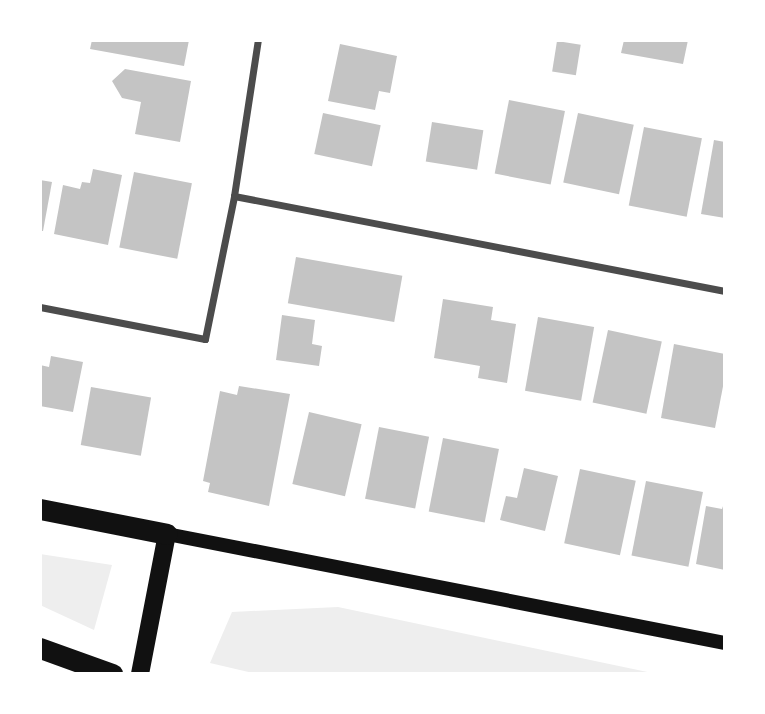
<!DOCTYPE html>
<style>
body{margin:0}
#map{position:relative;width:765px;height:714px;overflow:hidden;background:#fff;font-family:"Fira Sans",sans-serif}
div>[style]{position:absolute}
.green>*{inset:0;background:#eee}
.building>*{inset:0;background:#c4c4c4;transform-origin:0 0}
.minor>*{height:7px;margin:-3.5px;padding:0 3.5px;transform-origin:3.5px;border-radius:3.5px;background:#4c4c4c}
.secondary>*{height:14px;margin:-7px;padding:0 7px;transform-origin:7px;border-radius:7px;background:#111}
.primary>*{height:18px;margin:-9px;padding:0 9px;transform-origin:9px;border-radius:9px;background:#111}
.motorway>*{height:21px;margin:-10.5px;padding:0 10.5px;transform-origin:10.5px;border-radius:10.5px;background:#111}
span{translate:-50% -50%;white-space:nowrap;text-align:center;line-height:1.15;-webkit-text-stroke:6px #fff;paint-order:stroke}
.frame{position:absolute;inset:0;border:42px solid #fff;pointer-events:none}
</style>
<div id="map">
<div class="green">
<i style="clip-path:polygon(40px 554px,112px 565px,94px 630px,40px 605px)"></i>
<i style="clip-path:polygon(338px 607px,657px 674px,257px 674px,210px 663px,232px 612px)"></i>
</div>
<div class="building">
<i style="clip-path:polygon(92px 40px,189px 40px,184px 66px,90px 49px)"></i>
<i style="clip-path:polygon(624px 40px,688px 40px,683px 64px,621px 53px)"></i>
<i style="left:557px;top:41px;width:24px;height:31px;rotate:9deg"></i>
<i style="clip-path:polygon(340px 44px,397px 56px,390px 93px,379px 91px,375px 110px,328px 101px)"></i>
<i style="clip-path:polygon(125px 69px,191px 81px,180px 142px,135px 134px,141px 102px,122px 98px,112px 81px)"></i>
<i style="left:509px;top:100px;width:57px;height:75px;rotate:11deg"></i>
<i style="left:323px;top:113px;width:59px;height:42px;rotate:12deg"></i>
<i style="left:578px;top:113px;width:57px;height:71px;rotate:12deg"></i>
<i style="left:432px;top:122px;width:52px;height:40px;rotate:9deg"></i>
<i style="left:644px;top:127px;width:59px;height:80px;rotate:11deg"></i>
<i style="clip-path:polygon(714px 140px,725px 142px,725px 218px,701px 214px)"></i>
<i style="clip-path:polygon(93px 169px,122px 175px,108px 245px,54px 234px,63px 185px,80px 189px,82px 182px,90px 183px)"></i>
<i style="left:134px;top:172px;width:59px;height:77px;rotate:11deg"></i>
<i style="clip-path:polygon(40px 180px,52px 182px,43px 231px,40px 231px)"></i>
<i style="left:296px;top:257px;width:108px;height:47px;rotate:10deg"></i>
<i style="clip-path:polygon(443px 299px,493px 307px,491px 320px,516px 324px,507px 383px,478px 378px,480px 366px,434px 358px)"></i>
<i style="clip-path:polygon(282px 315px,315px 320px,312px 344px,322px 346px,319px 366px,276px 360px)"></i>
<i style="left:538px;top:317px;width:57px;height:75px;rotate:10deg"></i>
<i style="left:608px;top:330px;width:55px;height:74px;rotate:12deg"></i>
<i style="clip-path:polygon(674px 344px,725px 354px,725px 376px,715px 428px,661px 418px)"></i>
<i style="clip-path:polygon(51px 356px,83px 362px,73px 412px,40px 406px,40px 365px,49px 367px)"></i>
<i style="clip-path:polygon(239px 386px,290px 394px,269px 506px,208px 492px,210px 483px,203px 481px,220px 391px,237px 395px)"></i>
<i style="left:91px;top:387px;width:61px;height:59px;rotate:10deg"></i>
<i style="left:309px;top:412px;width:54px;height:74px;rotate:13deg"></i>
<i style="left:379px;top:427px;width:51px;height:73px;rotate:11deg"></i>
<i style="left:443px;top:438px;width:57px;height:75px;rotate:11deg"></i>
<i style="clip-path:polygon(524px 468px,558px 476px,545px 531px,500px 520px,506px 496px,517px 498px)"></i>
<i style="left:580px;top:469px;width:57px;height:76px;rotate:12deg"></i>
<i style="left:646px;top:481px;width:58px;height:76px;rotate:11deg"></i>
<i style="clip-path:polygon(725px 500px,725px 570px,696px 564px,706px 506px,722px 509px)"></i>
</div>
<div class="minor">
<i style="left:234px;top:196px;width:500px;rotate:10.95deg"></i>
<i style="left:40px;top:307px;width:168px;rotate:11deg"></i>
<i style="left:205px;top:339px;width:146px;rotate:-78.5deg"></i>
<i style="left:234px;top:196px;width:158px;rotate:-81.3deg"></i>
</div>
<div class="secondary">
<i style="left:167px;top:534px;width:569px;rotate:11.05deg"></i>
</div>
<div class="primary">
<i style="left:140px;top:674px;width:143px;rotate:-79.1deg"></i>
</div>
<div class="motorway">
<i style="left:40px;top:509px;width:129px;rotate:11.1deg"></i>
<i style="left:40px;top:648px;width:77px;rotate:19.9deg"></i>
</div>
<div class="frame"></div>
</div>
